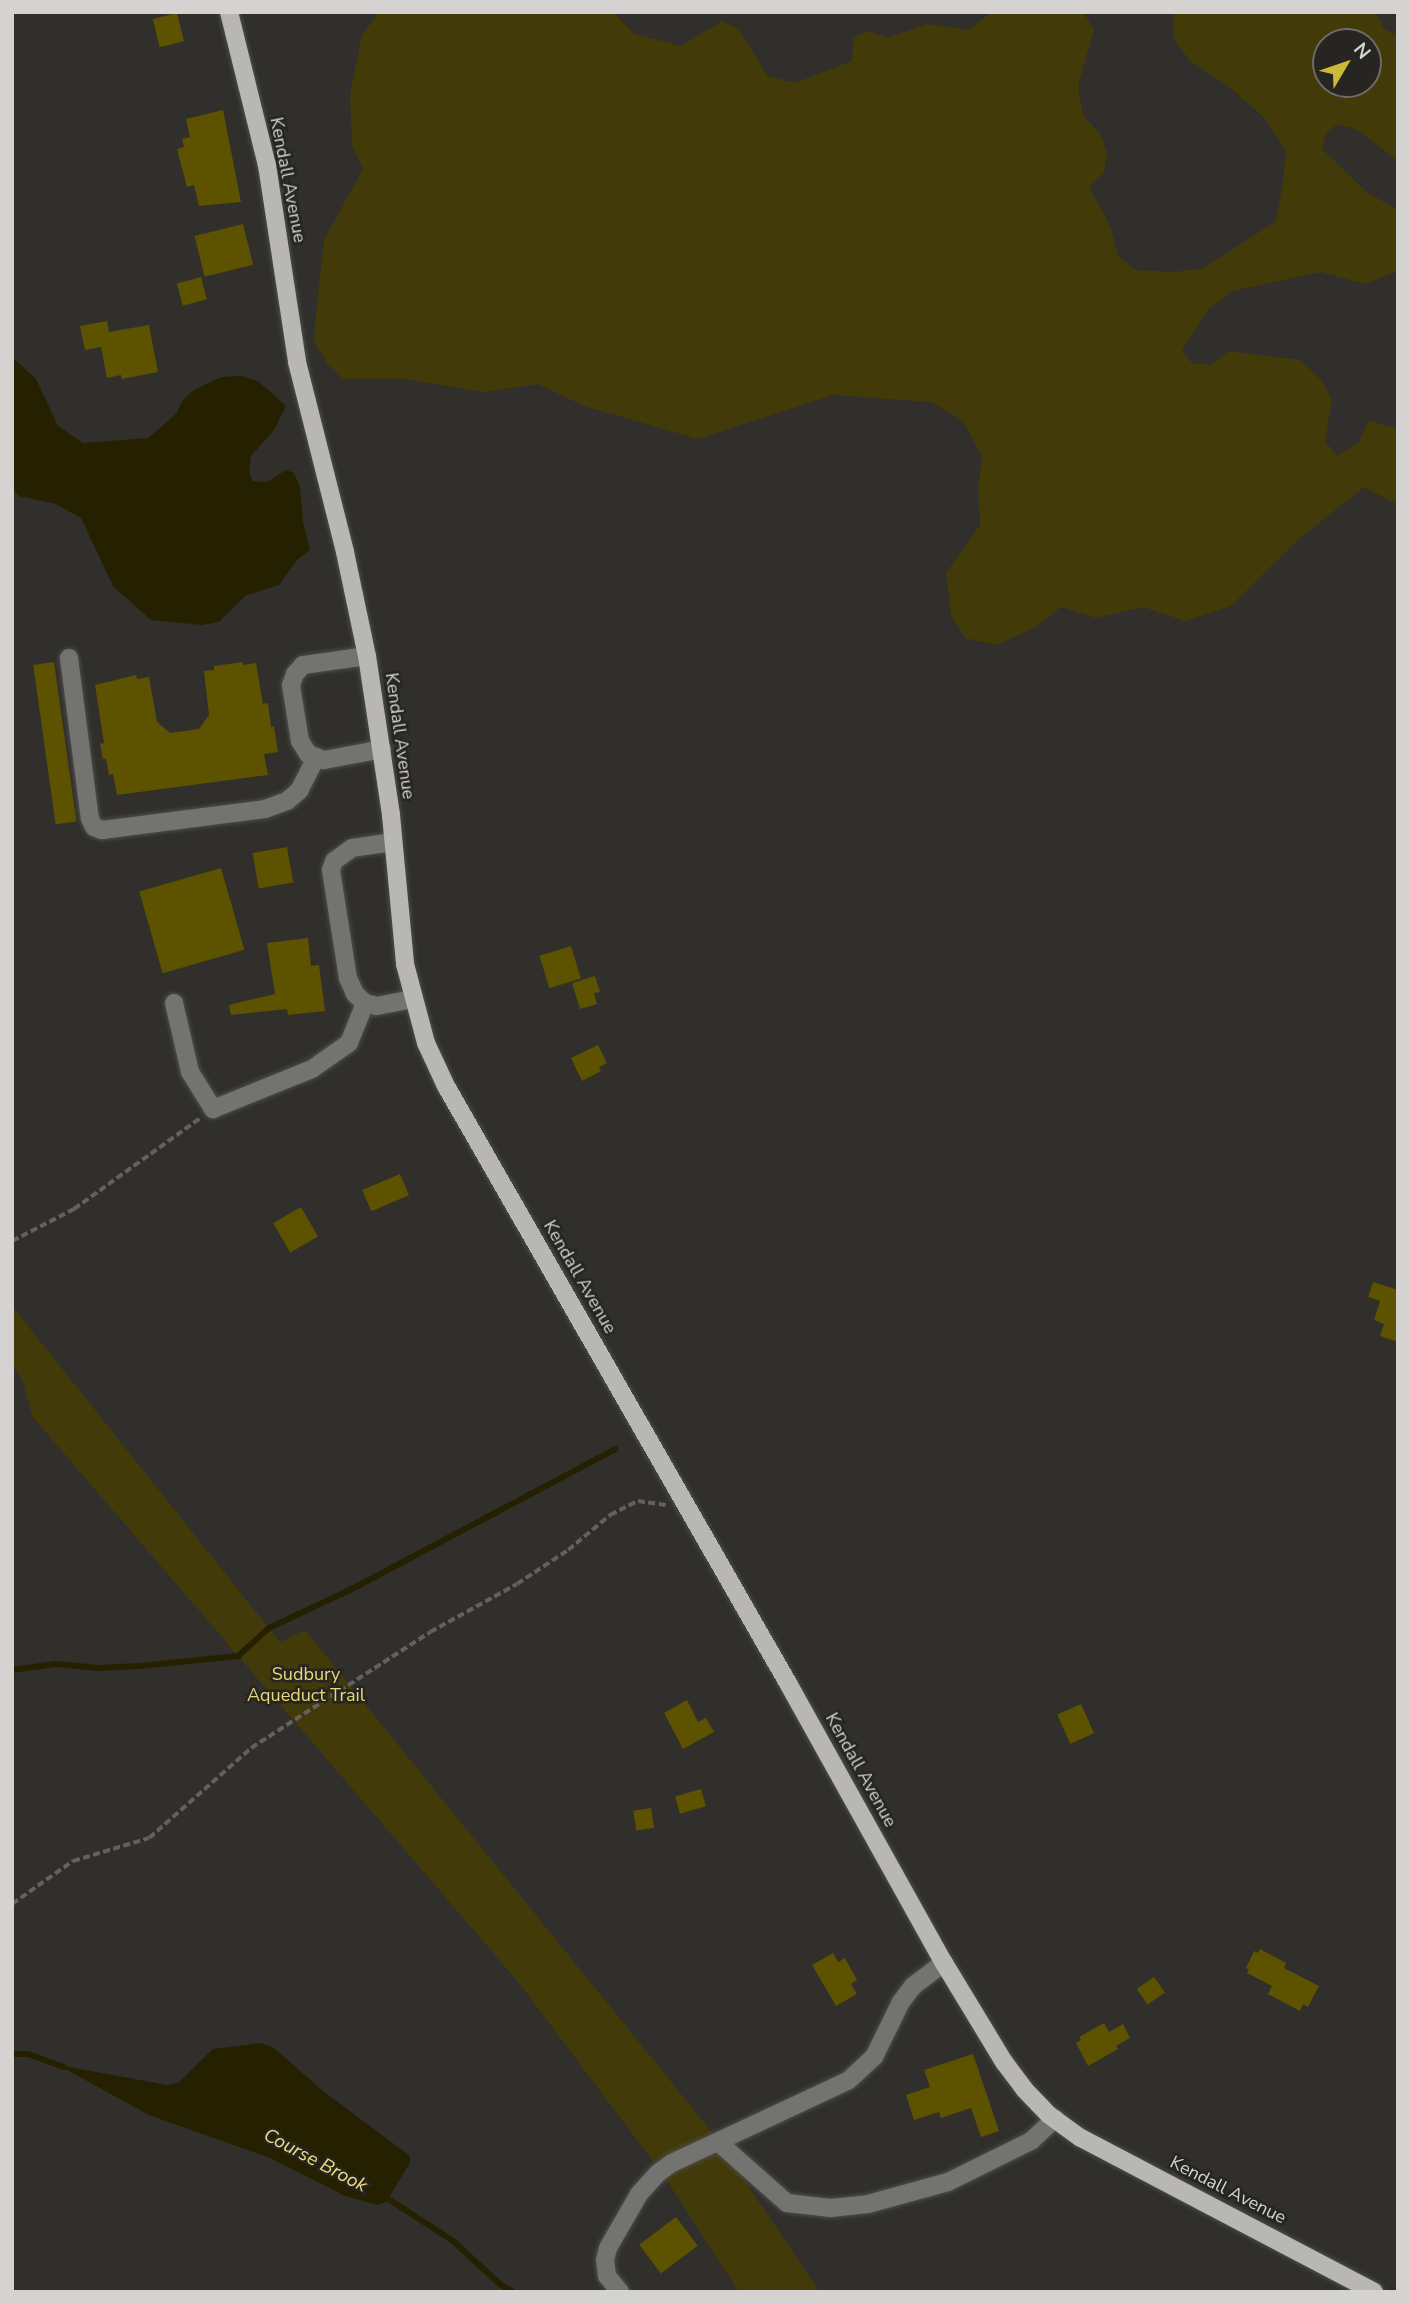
<!DOCTYPE html>
<style>
body{margin:0}
#map{position:relative;width:1410px;height:2304px;overflow:hidden;background:#302f2b;font-family:"Nunito Sans",sans-serif}
div>[style]{position:absolute}
.green>*{inset:0;background:#423a08}
.water>*{inset:0;background:#252000}
.stream>*{height:6px;margin:-3px;padding:0 3px;transform-origin:3px;border-radius:3px;background:#252000}
.building>*{inset:0;background:#5d5200;transform-origin:0 0}
.path>*{height:3.5px;margin-top:-1.75px;transform-origin:0;background:repeating-linear-gradient(90deg,#62615d 0 7px,transparent 0 10.5px)}
.roads{filter:drop-shadow(0 0 2px #4e4d49) drop-shadow(0 0 2px #4e4d49)}
.minor>*{height:18px;margin:-9px;padding:0 9px;transform-origin:9px;border-radius:9px;background:#737371}
.major>*{height:18px;margin:-9px;padding:0 9px;transform-origin:9px;border-radius:9px;background:#b8b7b3}
span{translate:-50% -50%;white-space:nowrap;text-align:center;line-height:1.15;-webkit-text-stroke:5px #262521;paint-order:stroke}
.street-label{font-size:18px;color:#d4d3d1}
.park-label{font-size:18px;color:#e9d977}
.water-label{font-size:19px;color:#eddd7b;font-style:italic}
.frame{position:absolute;inset:0;border:14px solid #d4d3d1;pointer-events:none}
.north{position:absolute;left:1312px;top:28px;width:70px;height:70px;box-sizing:border-box;background:#262521;border:2px solid #6c6b67;border-radius:50%;rotate:51deg;font-size:19px;font-weight:700;line-height:28px;text-align:center;color:#d4d3d1}
.north::after{content:'';display:block;margin:auto;width:24px;height:32px;background:#ccb938;clip-path:polygon(50% 0,100% 100%,50% 72%,0 100%)}
</style>
<div id="map">
<div class="green">
<i style="clip-path:polygon(evenodd,379px 12px,613px 12px,634px 34px,681px 46px,722px 21px,738px 29px,768px 76px,795px 83px,852px 61px,853px 38px,868px 31px,888px 38px,927px 24px,968px 30px,992px 12px,1083px 12px,1094px 29px,1078px 86px,1083px 115px,1101px 135px,1107px 153px,1104px 173px,1089px 187px,1111px 227px,1118px 256px,1136px 270px,1175px 272px,1203px 268px,1275px 222px,1282px 189px,1286px 150px,1264px 118px,1233px 90px,1189px 60px,1174px 39px,1174px 12px,1375px 12px,1385px 30px,1398px 35px,1398px 161px,1356px 129px,1336px 124px,1326px 134px,1322px 149px,1368px 193px,1398px 210px,1398px 271px,1365px 284px,1321px 272px,1232px 291px,1208px 310px,1182px 350px,1192px 363px,1209px 365px,1230px 351px,1300px 360px,1321px 380px,1332px 400px,1325px 441px,1337px 456px,1359px 442px,1368px 421px,1398px 428px,1398px 505px,1364px 487px,1299px 539px,1231px 606px,1185px 621px,1143px 607px,1096px 618px,1061px 607px,1034px 628px,996px 645px,965px 638px,951px 615px,946px 573px,980px 525px,978px 489px,982px 457px,963px 421px,932px 402px,833px 395px,698px 439px,584px 406px,538px 384px,485px 392px,405px 379px,343px 379px,327px 363px,314px 341px,316px 314px,324px 240px,363px 169px,352px 146px,350px 94px,362px 35px,379px 12px,1326px 42px,1368px 42px,1368px 84px,1326px 84px,1326px 42px)"></i>
<i style="clip-path:polygon(12px 1306px,280px 1642px,305px 1630px,711px 2131px,820px 2292px,739px 2292px,664px 2176px,519px 1983px,32px 1416px,22px 1379px,12px 1366px)"></i>
</div>
<div class="water">
<i style="clip-path:polygon(12px 357px,36px 379px,58px 426px,83px 443px,148px 438px,176px 414px,183px 400px,194px 390px,222px 377px,242px 376px,258px 381px,286px 406px,274px 430px,251px 456px,249px 470px,252px 481px,267px 482px,286px 470px,294px 473px,300px 487px,303px 522px,310px 550px,297px 560px,279px 585px,245px 596px,219px 622px,202px 625px,151px 620px,113px 586px,81px 518px,56px 504px,19px 496px,12px 487px)"></i>
<i style="clip-path:polygon(261px 2043px,274px 2048px,323px 2091px,410px 2156px,410px 2163px,386px 2202px,378px 2205px,345px 2196px,270px 2158px,149px 2115px,58px 2065px,167px 2085px,178px 2083px,213px 2049px)"></i>
</div>
<div class="stream">
<i style="left:12px;top:1670px;width:44px;rotate:-7.8deg"></i>
<i style="left:56px;top:1664px;width:43px;rotate:5.3deg"></i>
<i style="left:99px;top:1668px;width:41px;rotate:-2.8deg"></i>
<i style="left:140px;top:1666px;width:99px;rotate:-5.8deg"></i>
<i style="left:238px;top:1656px;width:42px;rotate:-42.1deg"></i>
<i style="left:269px;top:1628px;width:92px;rotate:-25.2deg"></i>
<i style="left:352px;top:1589px;width:298px;rotate:-28deg"></i>
<i style="left:12px;top:2054px;width:16px"></i>
<i style="left:28px;top:2054px;width:38px;rotate:20deg"></i>
<i style="left:381px;top:2194px;width:86px;rotate:33.1deg"></i>
<i style="left:453px;top:2241px;width:65px;rotate:42.5deg"></i>
<i style="left:501px;top:2285px;width:14px;rotate:30deg"></i>
</div>
<div class="building">
<i style="left:177px;top:13px;width:29px;height:25px;rotate:76deg"></i>
<i style="clip-path:polygon(223px 110px,241px 202px,199px 206px,194px 185px,187px 187px,177px 149px,184px 147px,182px 139px,190px 137px,186px 119px)"></i>
<i style="left:243px;top:224px;width:42px;height:50px;rotate:76deg"></i>
<i style="left:201px;top:277px;width:23px;height:25px;rotate:75deg"></i>
<i style="clip-path:polygon(107px 321px,109px 332px,149px 325px,158px 372px,122px 379px,121px 375px,107px 378px,101px 347px,85px 350px,80px 326px)"></i>
<i style="left:54px;top:662px;width:161px;height:21px;rotate:82deg"></i>
<i style="clip-path:polygon(243px 662px,243px 665px,256px 663px,263px 704px,268px 703px,271px 727px,274px 726px,278px 752px,264px 754px,268px 775px,117px 795px,113px 774px,109px 775px,106px 759px,103px 759px,100px 744px,104px 743px,95px 685px,136px 675px,137px 679px,149px 677px,157px 722px,170px 733px,199px 729px,209px 715px,204px 671px,214px 670px,214px 666px)"></i>
<i style="left:287px;top:847px;width:36px;height:35px;rotate:80deg"></i>
<i style="left:221px;top:868px;width:85px;height:85px;rotate:74deg"></i>
<i style="clip-path:polygon(308px 938px,311px 966px,319px 965px,325px 1011px,288px 1015px,287px 1009px,231px 1015px,229px 1005px,275px 994px,267px 943px)"></i>
<i style="left:571px;top:946px;width:34px;height:33px;rotate:73deg"></i>
<i style="clip-path:polygon(595px 976px,600px 992px,594px 993px,597px 1004px,580px 1009px,572px 983px)"></i>
<i style="clip-path:polygon(598px 1045px,607px 1063px,599px 1067px,601px 1071px,582px 1081px,571px 1058px)"></i>
<i style="left:400px;top:1174px;width:23px;height:41px;rotate:67deg"></i>
<i style="left:301px;top:1207px;width:34px;height:32px;rotate:60deg"></i>
<i style="clip-path:polygon(1373px 1282px,1398px 1290px,1398px 1342px,1380px 1336px,1384px 1324px,1374px 1320px,1380px 1301px,1368px 1297px)"></i>
<i style="clip-path:polygon(687px 1700px,698px 1722px,706px 1718px,714px 1732px,683px 1749px,664px 1713px)"></i>
<i style="left:1081px;top:1704px;width:32px;height:26px;rotate:66deg"></i>
<i style="left:701px;top:1789px;width:18px;height:27px;rotate:74deg"></i>
<i style="left:651px;top:1808px;width:20px;height:18px;rotate:81deg"></i>
<i style="clip-path:polygon(1260px 1949px,1286px 1963px,1284px 1968px,1319px 1986px,1308px 2007px,1303px 2004px,1300px 2011px,1268px 1994px,1272px 1986px,1247px 1973px,1249px 1970px,1246px 1968px,1254px 1951px,1258px 1953px)"></i>
<i style="clip-path:polygon(833px 1953px,838px 1962px,845px 1958px,857px 1980px,851px 1984px,857px 1994px,836px 2006px,812px 1965px)"></i>
<i style="left:1154px;top:1977px;width:19px;height:21px;rotate:55deg"></i>
<i style="clip-path:polygon(1104px 2023px,1109px 2032px,1123px 2024px,1130px 2038px,1116px 2046px,1118px 2049px,1088px 2066px,1076px 2043px,1081px 2040px,1079px 2037px)"></i>
<i style="clip-path:polygon(973px 2054px,999px 2131px,981px 2137px,971px 2108px,941px 2118px,939px 2112px,914px 2120px,906px 2095px,930px 2087px,924px 2070px)"></i>
<i style="left:676px;top:2217px;width:36px;height:46px;rotate:53deg"></i>
</div>
<div class="path">
<i style="left:12px;top:1241px;width:70px;rotate:-27.3deg"></i>
<i style="left:74px;top:1209px;width:155px;rotate:-35.8deg"></i>
<i style="left:12px;top:1904px;width:75px;rotate:-35.2deg"></i>
<i style="left:73px;top:1861px;width:79px;rotate:-16.8deg"></i>
<i style="left:149px;top:1838px;width:136px;rotate:-41.4deg"></i>
<i style="left:251px;top:1748px;width:213px;rotate:-32.9deg"></i>
<i style="left:430px;top:1632px;width:99px;rotate:-28.9deg"></i>
<i style="left:517px;top:1584px;width:61px;rotate:-33.7deg"></i>
<i style="left:568px;top:1550px;width:55px;rotate:-39.8deg"></i>
<i style="left:610px;top:1515px;width:31px;rotate:-27deg"></i>
<i style="left:638px;top:1501px;width:28px;rotate:8deg"></i>
</div>
<div class="roads">
<div class="minor">
<i style="left:367px;top:656px;width:65px;rotate:172deg"></i>
<i style="left:303px;top:665px;width:12px;rotate:132deg"></i>
<i style="left:295px;top:674px;width:12px;rotate:110deg"></i>
<i style="left:291px;top:685px;width:57px;rotate:80.9deg"></i>
<i style="left:300px;top:741px;width:15px;rotate:58deg"></i>
<i style="left:308px;top:754px;width:17px;rotate:21deg"></i>
<i style="left:324px;top:760px;width:59px;rotate:-10.7deg"></i>
<i style="left:69px;top:658px;width:162px;rotate:82.6deg"></i>
<i style="left:90px;top:819px;width:9px;rotate:63deg"></i>
<i style="left:94px;top:827px;width:9px;rotate:21deg"></i>
<i style="left:102px;top:830px;width:164px;rotate:-7.3deg"></i>
<i style="left:265px;top:809px;width:23px;rotate:-20deg"></i>
<i style="left:287px;top:801px;width:16px;rotate:-40deg"></i>
<i style="left:299px;top:791px;width:38px;rotate:-63deg"></i>
<i style="left:393px;top:842px;width:41px;rotate:171.7deg"></i>
<i style="left:352px;top:848px;width:22px;rotate:144deg"></i>
<i style="left:334px;top:861px;width:9px;rotate:108deg"></i>
<i style="left:331px;top:870px;width:109px;rotate:81.1deg"></i>
<i style="left:348px;top:978px;width:17px;rotate:66deg"></i>
<i style="left:355px;top:994px;width:13px;rotate:42deg"></i>
<i style="left:365px;top:1003px;width:12px;rotate:14deg"></i>
<i style="left:377px;top:1006px;width:37px;rotate:-11deg"></i>
<i style="left:174px;top:1003px;width:71px;rotate:76.9deg"></i>
<i style="left:190px;top:1072px;width:44px;rotate:58.1deg"></i>
<i style="left:213px;top:1109px;width:107px;rotate:-22deg"></i>
<i style="left:312px;top:1069px;width:45px;rotate:-35.1deg"></i>
<i style="left:349px;top:1043px;width:43px;rotate:-68.2deg"></i>
<i style="left:718px;top:2142px;width:92px;rotate:41.5deg"></i>
<i style="left:787px;top:2203px;width:44px;rotate:6.5deg"></i>
<i style="left:831px;top:2208px;width:37px;rotate:-6deg"></i>
<i style="left:868px;top:2204px;width:83px;rotate:-15.4deg"></i>
<i style="left:948px;top:2182px;width:93px;rotate:-26.3deg"></i>
<i style="left:1031px;top:2141px;width:33px;rotate:-43deg"></i>
<i style="left:620px;top:2292px;width:21px;rotate:-129deg"></i>
<i style="left:607px;top:2276px;width:16px;rotate:-97deg"></i>
<i style="left:605px;top:2260px;width:12px;rotate:-76deg"></i>
<i style="left:608px;top:2248px;width:62px;rotate:-60.1deg"></i>
<i style="left:639px;top:2194px;width:28px;rotate:-48deg"></i>
<i style="left:658px;top:2173px;width:17px;rotate:-36deg"></i>
<i style="left:672px;top:2163px;width:195px;rotate:-25.1deg"></i>
<i style="left:849px;top:2080px;width:34px;rotate:-43deg"></i>
<i style="left:874px;top:2057px;width:61px;rotate:-63.9deg"></i>
<i style="left:901px;top:2002px;width:20px;rotate:-53deg"></i>
<i style="left:913px;top:1986px;width:39px;rotate:-37deg"></i>
</div>
<div class="major">
<i style="left:229px;top:12px;width:158px;rotate:76.1deg"></i>
<i style="left:267px;top:165px;width:199px;rotate:81.3deg"></i>
<i style="left:297px;top:362px;width:196px;rotate:75.8deg"></i>
<i style="left:345px;top:552px;width:106px;rotate:78.1deg"></i>
<i style="left:367px;top:656px;width:161px;rotate:81.4deg"></i>
<i style="left:391px;top:815px;width:150px;rotate:84.6deg"></i>
<i style="left:405px;top:964px;width:82px;rotate:75.1deg"></i>
<i style="left:426px;top:1043px;width:47px;rotate:65.1deg"></i>
<i style="left:446px;top:1086px;width:690px;rotate:60.2deg"></i>
<i style="left:789px;top:1685px;width:318px;rotate:60.9deg"></i>
<i style="left:944px;top:1963px;width:116px;rotate:58.8deg"></i>
<i style="left:1004px;top:2062px;width:34px;rotate:53deg"></i>
<i style="left:1024px;top:2089px;width:36px;rotate:46deg"></i>
<i style="left:1049px;top:2115px;width:39px;rotate:36deg"></i>
<i style="left:1081px;top:2138px;width:331px;rotate:27.7deg"></i>
</div>
</div>
<div class="street-label">
<span style="left:288px;top:180px;rotate:79deg">Kendall Avenue</span>
<span style="left:400px;top:736px;rotate:82deg">Kendall Avenue</span>
<span style="left:580px;top:1277px;rotate:60deg">Kendall Avenue</span>
<span style="left:861px;top:1770px;rotate:61deg">Kendall Avenue</span>
<span style="left:1228px;top:2190px;rotate:27deg">Kendall Avenue</span>
</div>
<div class="park-label">
<span style="left:306px;top:1685px">Sudbury<br>Aqueduct Trail</span>
</div>
<div class="water-label">
<span style="left:315px;top:2161px;rotate:28deg">Course Brook</span>
</div>
<div class="frame"></div>
<div class="north">N</div>
</div>
